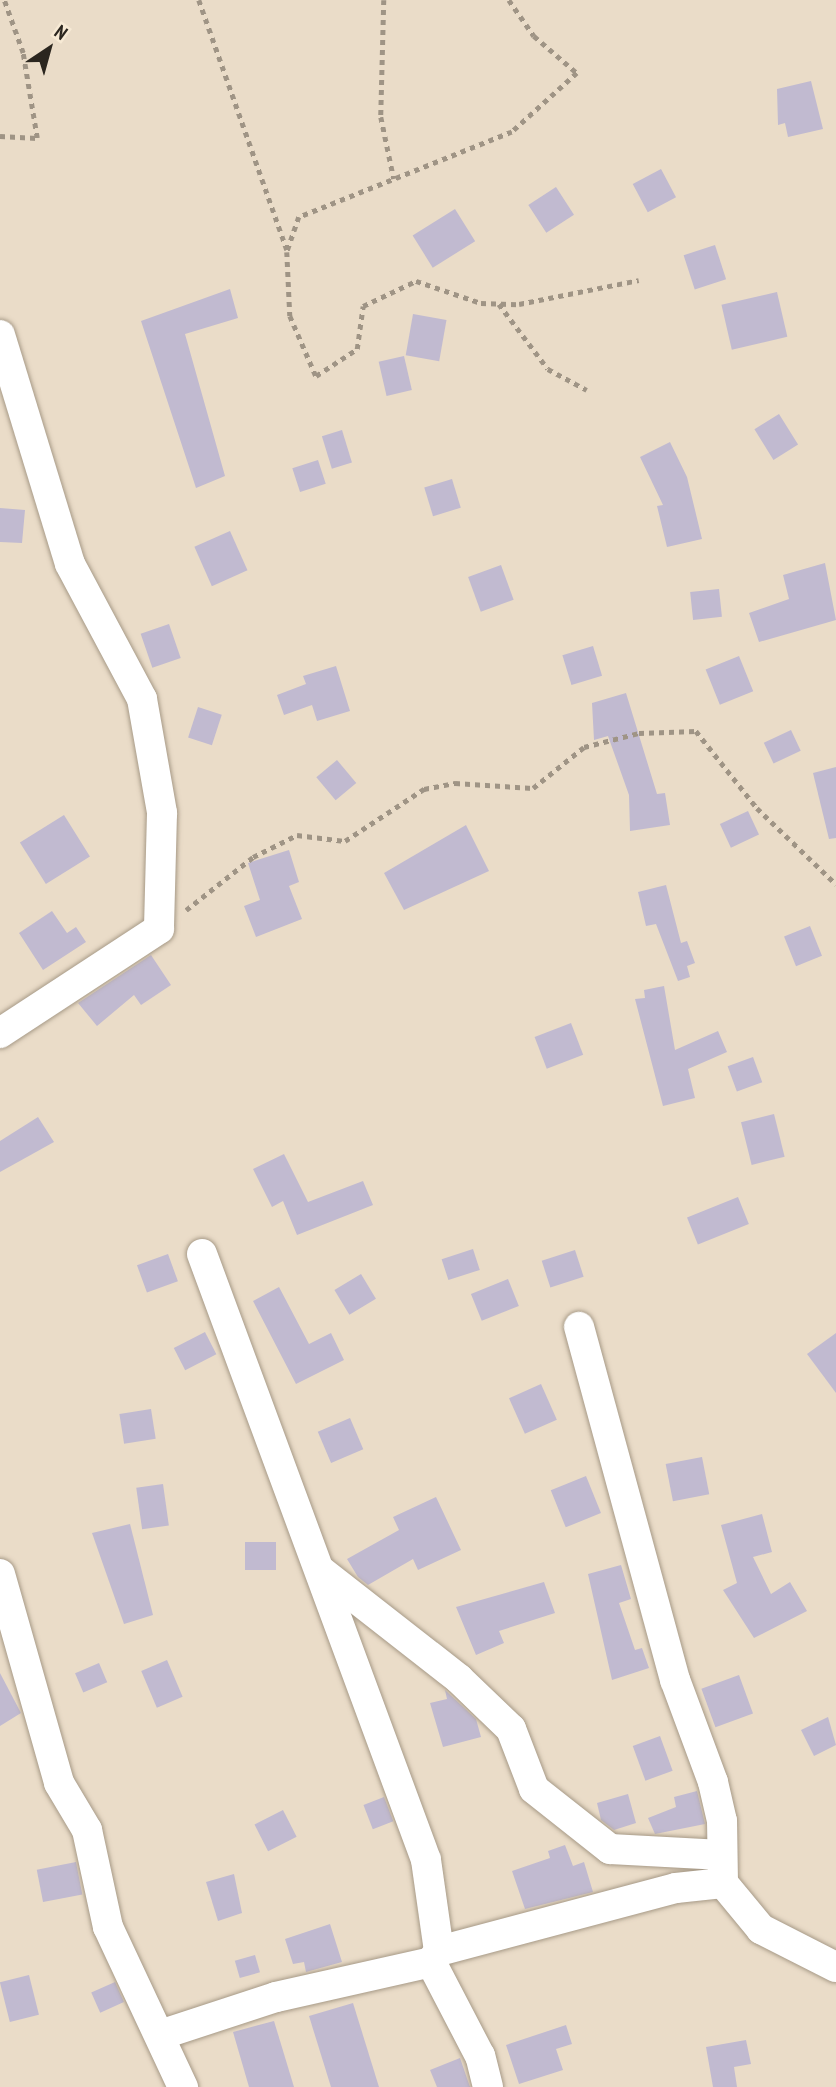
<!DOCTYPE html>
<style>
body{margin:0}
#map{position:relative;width:836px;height:2087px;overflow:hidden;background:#eadcc8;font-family:"PT Sans Narrow",sans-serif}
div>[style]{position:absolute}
.building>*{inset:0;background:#c1bad0;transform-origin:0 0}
.path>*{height:4.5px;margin-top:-2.25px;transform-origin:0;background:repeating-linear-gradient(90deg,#9f9485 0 5px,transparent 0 10px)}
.roads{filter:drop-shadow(0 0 2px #a79a87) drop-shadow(0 0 2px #a79a87)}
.minor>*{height:30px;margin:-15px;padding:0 15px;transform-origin:15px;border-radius:15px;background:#fff}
span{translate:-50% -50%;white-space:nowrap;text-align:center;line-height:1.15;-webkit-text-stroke:7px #f7ead5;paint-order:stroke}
.north{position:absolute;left:14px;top:14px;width:70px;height:70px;-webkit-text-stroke:5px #f7ead5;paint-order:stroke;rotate:36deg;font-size:19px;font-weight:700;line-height:28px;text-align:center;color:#2b261f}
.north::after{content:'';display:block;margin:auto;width:24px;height:32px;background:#2b261f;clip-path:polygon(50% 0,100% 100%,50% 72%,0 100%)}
</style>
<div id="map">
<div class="building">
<i style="clip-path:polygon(811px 81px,823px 129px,788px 137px,785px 123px,778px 125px,777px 89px)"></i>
<i style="left:661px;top:169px;width:32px;height:32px;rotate:62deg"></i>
<i style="left:556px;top:187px;width:33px;height:33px;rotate:57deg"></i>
<i style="left:455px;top:209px;width:38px;height:50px;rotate:58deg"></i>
<i style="left:715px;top:245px;width:36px;height:33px;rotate:72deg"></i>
<i style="clip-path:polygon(230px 289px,238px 318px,185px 334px,225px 476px,196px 488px,141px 321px)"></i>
<i style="left:777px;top:292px;width:46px;height:57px;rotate:77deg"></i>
<i style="left:413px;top:314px;width:34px;height:42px;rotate:10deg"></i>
<i style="left:404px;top:356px;width:35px;height:26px;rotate:77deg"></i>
<i style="left:779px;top:414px;width:36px;height:29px;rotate:58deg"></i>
<i style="left:342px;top:430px;width:34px;height:21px;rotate:73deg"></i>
<i style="clip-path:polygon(670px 442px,687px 477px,702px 539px,667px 547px,657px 506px,663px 505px,640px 457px)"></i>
<i style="left:318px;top:460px;width:25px;height:27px;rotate:72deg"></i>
<i style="left:452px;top:479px;width:30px;height:29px;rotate:73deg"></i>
<i style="clip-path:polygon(0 508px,25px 510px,22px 543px,0 542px)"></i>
<i style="left:230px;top:531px;width:43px;height:39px;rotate:66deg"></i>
<i style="clip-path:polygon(825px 563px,836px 620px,759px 642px,749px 613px,789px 599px,783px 575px)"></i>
<i style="left:501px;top:565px;width:37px;height:35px;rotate:70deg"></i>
<i style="left:719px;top:589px;width:28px;height:29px;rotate:84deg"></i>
<i style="left:169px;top:624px;width:36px;height:30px;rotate:71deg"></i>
<i style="left:593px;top:646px;width:31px;height:32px;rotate:73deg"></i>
<i style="left:739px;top:656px;width:38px;height:36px;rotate:68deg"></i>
<i style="clip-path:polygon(336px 666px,350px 711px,317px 721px,312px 705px,284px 715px,277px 695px,306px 684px,303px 676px)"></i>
<i style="clip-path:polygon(626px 693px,657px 794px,665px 793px,670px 825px,630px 831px,629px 795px,608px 736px,594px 740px,592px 703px)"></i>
<i style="left:198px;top:707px;width:25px;height:32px;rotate:18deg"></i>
<i style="left:791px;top:730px;width:23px;height:30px;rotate:65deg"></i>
<i style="left:337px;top:760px;width:30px;height:27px;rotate:50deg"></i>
<i style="clip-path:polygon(836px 767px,836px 838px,829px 839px,813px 773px)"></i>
<i style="left:748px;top:811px;width:26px;height:31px;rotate:65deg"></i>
<i style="left:64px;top:815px;width:49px;height:52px;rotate:58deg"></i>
<i style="clip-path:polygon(466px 825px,489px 871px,404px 910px,384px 873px)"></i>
<i style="clip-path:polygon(289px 850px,299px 882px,289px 886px,302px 919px,256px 937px,244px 906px,260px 900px,248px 863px)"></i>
<i style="clip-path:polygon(666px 885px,681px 943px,687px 941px,695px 963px,687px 966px,690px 977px,678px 981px,656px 924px,646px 926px,638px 892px)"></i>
<i style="clip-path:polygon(52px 911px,67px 933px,76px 927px,86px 942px,43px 970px,19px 933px)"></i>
<i style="left:810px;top:926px;width:32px;height:28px;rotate:68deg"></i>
<i style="clip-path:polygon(151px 955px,171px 985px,141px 1005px,134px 995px,97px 1026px,78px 1003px)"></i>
<i style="clip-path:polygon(664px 986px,675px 1050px,718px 1031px,727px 1052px,688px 1069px,695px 1098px,663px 1106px,635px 999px,645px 998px,644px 990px)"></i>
<i style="left:571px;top:1023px;width:34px;height:39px;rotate:69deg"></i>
<i style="left:753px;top:1057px;width:27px;height:27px;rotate:70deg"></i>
<i style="left:774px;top:1114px;width:44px;height:34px;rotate:76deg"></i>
<i style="clip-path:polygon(38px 1117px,54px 1142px,0 1172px,0 1141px)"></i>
<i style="clip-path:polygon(284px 1154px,308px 1202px,363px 1181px,373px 1205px,297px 1235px,283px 1201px,272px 1207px,253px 1169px)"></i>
<i style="left:738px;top:1197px;width:29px;height:55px;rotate:68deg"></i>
<i style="left:473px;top:1249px;width:22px;height:33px;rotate:72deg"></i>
<i style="left:575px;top:1250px;width:28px;height:35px;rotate:72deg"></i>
<i style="left:168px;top:1254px;width:29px;height:33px;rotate:70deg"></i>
<i style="left:361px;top:1274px;width:29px;height:31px;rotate:59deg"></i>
<i style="left:508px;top:1279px;width:29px;height:40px;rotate:68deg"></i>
<i style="clip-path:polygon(279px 1287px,309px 1344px,331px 1333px,344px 1360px,296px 1384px,253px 1301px)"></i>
<i style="left:205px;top:1332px;width:25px;height:35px;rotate:63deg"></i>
<i style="clip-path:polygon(836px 1333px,836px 1393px,807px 1354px)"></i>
<i style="left:541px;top:1384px;width:39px;height:35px;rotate:66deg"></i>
<i style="left:151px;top:1409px;width:30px;height:32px;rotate:81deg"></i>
<i style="left:350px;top:1418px;width:34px;height:35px;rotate:67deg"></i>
<i style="left:702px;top:1457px;width:38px;height:37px;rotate:79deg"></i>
<i style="left:586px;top:1476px;width:40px;height:38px;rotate:68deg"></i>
<i style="left:163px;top:1484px;width:42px;height:27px;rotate:82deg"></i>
<i style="clip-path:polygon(436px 1497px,461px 1550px,418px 1570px,413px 1559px,368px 1585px,358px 1577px,347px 1559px,399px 1530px,393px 1517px)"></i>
<i style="clip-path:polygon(762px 1514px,772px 1552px,753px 1557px,771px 1594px,790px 1582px,807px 1611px,754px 1638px,723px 1590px,737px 1583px,721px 1525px)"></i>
<i style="clip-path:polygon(130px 1524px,153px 1615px,124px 1624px,92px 1533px)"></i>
<i style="left:245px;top:1542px;width:31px;height:28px"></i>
<i style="clip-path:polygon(621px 1565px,631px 1599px,619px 1603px,635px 1650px,642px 1648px,649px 1668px,612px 1680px,588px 1574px)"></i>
<i style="clip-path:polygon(544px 1582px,555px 1613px,499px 1631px,504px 1643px,476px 1655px,456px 1607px)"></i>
<i style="left:167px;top:1660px;width:40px;height:28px;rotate:67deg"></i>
<i style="left:99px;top:1663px;width:21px;height:26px;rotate:67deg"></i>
<i style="clip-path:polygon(0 1673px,21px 1713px,0 1726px)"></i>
<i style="left:739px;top:1675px;width:41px;height:40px;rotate:70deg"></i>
<i style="clip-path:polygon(445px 1690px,476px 1719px,481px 1737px,443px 1747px,430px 1703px,447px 1699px)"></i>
<i style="clip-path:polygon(828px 1717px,836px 1745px,814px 1756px,801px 1730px)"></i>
<i style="left:660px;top:1736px;width:37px;height:29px;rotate:70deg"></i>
<i style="clip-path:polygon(697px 1791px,705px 1824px,655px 1834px,648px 1818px,676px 1807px,674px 1797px)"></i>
<i style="clip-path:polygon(628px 1794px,636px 1823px,614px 1830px,601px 1820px,597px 1803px)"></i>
<i style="left:384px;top:1797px;width:26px;height:22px;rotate:69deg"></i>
<i style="left:283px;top:1810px;width:30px;height:32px;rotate:63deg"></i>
<i style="clip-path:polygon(565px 1845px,573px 1866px,584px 1862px,593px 1892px,525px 1909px,512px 1871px,550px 1858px,548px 1851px)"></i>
<i style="left:76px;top:1862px;width:33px;height:40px;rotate:79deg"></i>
<i style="clip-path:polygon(234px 1874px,242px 1913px,218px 1921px,206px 1882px)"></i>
<i style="clip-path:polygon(330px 1924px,342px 1962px,306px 1972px,304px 1962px,293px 1964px,285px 1939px)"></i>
<i style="left:255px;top:1955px;width:18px;height:21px;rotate:74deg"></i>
<i style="left:29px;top:1975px;width:41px;height:30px;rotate:76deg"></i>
<i style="left:115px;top:1982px;width:22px;height:26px;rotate:66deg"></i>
<i style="clip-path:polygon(353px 2003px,379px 2087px,331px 2087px,309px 2016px)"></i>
<i style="clip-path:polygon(274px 2021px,294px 2087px,249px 2087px,233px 2032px)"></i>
<i style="clip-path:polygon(566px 2025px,572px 2044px,556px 2049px,563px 2070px,519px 2084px,506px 2045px)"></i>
<i style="clip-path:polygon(746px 2040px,751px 2064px,734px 2067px,737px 2087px,713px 2087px,706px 2047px)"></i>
<i style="clip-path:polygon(460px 2058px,470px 2087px,437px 2087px,430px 2070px)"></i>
</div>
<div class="path">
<i style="left:199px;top:0;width:265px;rotate:70.6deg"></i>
<i style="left:384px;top:0;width:117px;rotate:91.5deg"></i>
<i style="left:381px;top:117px;width:63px;rotate:78.2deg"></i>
<i style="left:509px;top:0;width:44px;rotate:55.2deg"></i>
<i style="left:534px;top:36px;width:57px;rotate:40.7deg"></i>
<i style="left:577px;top:73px;width:88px;rotate:137.8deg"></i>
<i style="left:512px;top:132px;width:229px;rotate:158.2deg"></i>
<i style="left:299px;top:217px;width:37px;rotate:109deg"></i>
<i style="left:287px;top:252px;width:64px;rotate:87.3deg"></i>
<i style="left:290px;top:316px;width:65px;rotate:66.6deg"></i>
<i style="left:316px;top:376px;width:49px;rotate:-33.4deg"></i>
<i style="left:357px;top:349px;width:43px;rotate:-82.1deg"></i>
<i style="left:363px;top:306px;width:59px;rotate:-25.3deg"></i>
<i style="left:416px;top:281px;width:69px;rotate:18.7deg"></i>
<i style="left:481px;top:303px;width:38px;rotate:2deg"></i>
<i style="left:519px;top:304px;width:122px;rotate:-11.3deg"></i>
<i style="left:0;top:136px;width:37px;rotate:3deg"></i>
<i style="left:37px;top:138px;width:86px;rotate:-99.4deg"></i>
<i style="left:23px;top:53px;width:56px;rotate:-109.7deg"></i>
<i style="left:499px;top:304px;width:81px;rotate:53deg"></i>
<i style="left:548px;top:369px;width:44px;rotate:28.3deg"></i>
<i style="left:186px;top:910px;width:85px;rotate:-38.3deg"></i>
<i style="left:253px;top:857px;width:49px;rotate:-26.6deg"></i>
<i style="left:297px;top:835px;width:48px;rotate:7.1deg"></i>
<i style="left:345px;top:841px;width:95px;rotate:-33.4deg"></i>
<i style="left:424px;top:789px;width:32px;rotate:-11deg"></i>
<i style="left:455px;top:783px;width:78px;rotate:3.7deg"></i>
<i style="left:533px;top:788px;width:65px;rotate:-38.8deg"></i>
<i style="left:584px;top:747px;width:57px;rotate:-14.3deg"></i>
<i style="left:639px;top:733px;width:57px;rotate:-2deg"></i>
<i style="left:696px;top:731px;width:98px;rotate:51.6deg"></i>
<i style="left:757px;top:808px;width:110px;rotate:43.9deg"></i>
</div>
<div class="roads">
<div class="minor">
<i style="left:0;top:335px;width:239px;rotate:73deg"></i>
<i style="left:70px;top:564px;width:153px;rotate:61.9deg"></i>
<i style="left:142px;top:699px;width:116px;rotate:80deg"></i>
<i style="left:162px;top:813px;width:116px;rotate:91.5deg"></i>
<i style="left:159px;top:929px;width:190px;rotate:146.8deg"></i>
<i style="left:202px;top:1254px;width:646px;rotate:69.71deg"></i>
<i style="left:426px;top:1860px;width:92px;rotate:81.9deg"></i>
<i style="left:321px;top:1571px;width:175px;rotate:38deg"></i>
<i style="left:459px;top:1679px;width:72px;rotate:43.9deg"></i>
<i style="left:511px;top:1729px;width:64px;rotate:69deg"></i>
<i style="left:534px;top:1789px;width:97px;rotate:38.3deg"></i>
<i style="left:610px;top:1849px;width:112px;rotate:3.1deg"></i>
<i style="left:0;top:1574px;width:217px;rotate:74.2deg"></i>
<i style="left:59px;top:1783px;width:55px;rotate:59.2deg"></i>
<i style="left:87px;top:1830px;width:99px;rotate:77.8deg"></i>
<i style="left:108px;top:1927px;width:177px;rotate:64.9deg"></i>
<i style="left:723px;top:1883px;width:60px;rotate:50.4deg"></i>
<i style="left:761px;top:1929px;width:84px;rotate:26.9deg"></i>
<i style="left:160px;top:2035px;width:122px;rotate:-18.1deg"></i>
<i style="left:276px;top:1997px;width:159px;rotate:-12.7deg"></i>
<i style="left:488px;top:2087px;width:32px;rotate:-104deg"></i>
<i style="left:480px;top:2056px;width:106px;rotate:-117.5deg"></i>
<i style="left:431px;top:1962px;width:14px;rotate:-54deg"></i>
<i style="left:439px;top:1951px;width:245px;rotate:-14.9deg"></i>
<i style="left:676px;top:1888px;width:47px;rotate:-6.1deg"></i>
<i style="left:723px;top:1883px;width:62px;rotate:-90.9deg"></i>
<i style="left:722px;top:1821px;width:40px;rotate:-103deg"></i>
<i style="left:713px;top:1782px;width:109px;rotate:-110.4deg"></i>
<i style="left:675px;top:1680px;width:366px;rotate:-105.2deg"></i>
</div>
</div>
<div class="north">N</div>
</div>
